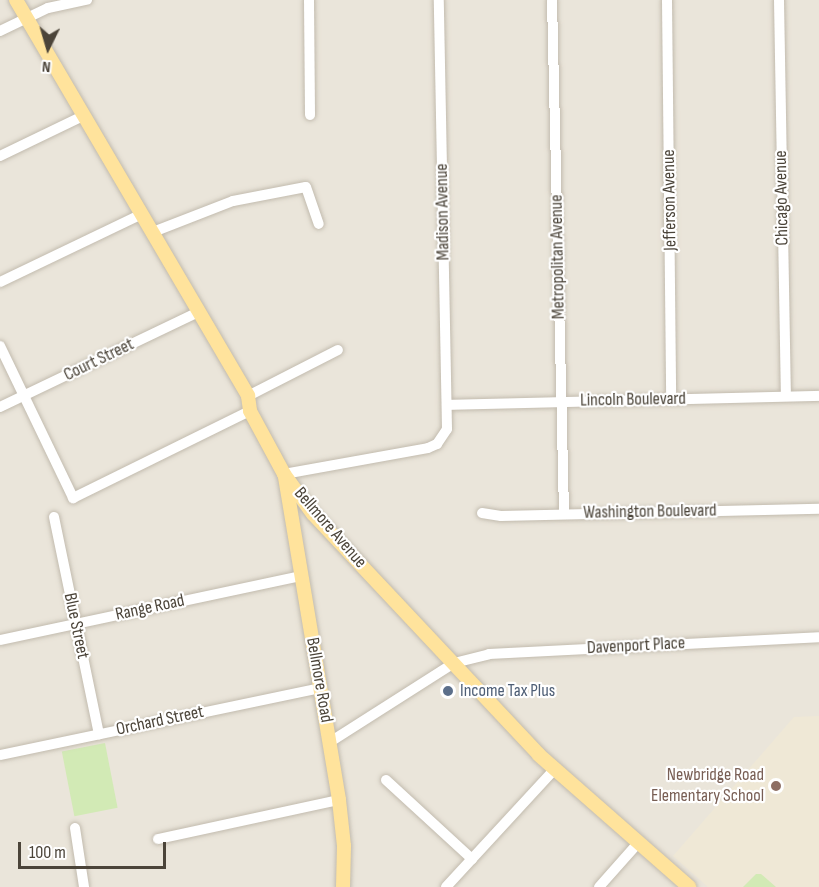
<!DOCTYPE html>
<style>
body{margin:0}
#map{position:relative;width:819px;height:887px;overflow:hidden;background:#f6f3ec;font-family:"Sofia Sans Condensed",sans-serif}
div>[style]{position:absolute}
.residential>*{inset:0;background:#eae5da;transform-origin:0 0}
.education>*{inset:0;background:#efe8d6}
.green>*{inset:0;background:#d2eab5;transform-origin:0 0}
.roads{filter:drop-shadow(0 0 2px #c2bbae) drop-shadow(0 0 2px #c2bbae)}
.minor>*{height:10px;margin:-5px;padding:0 5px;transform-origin:5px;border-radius:5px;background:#fff}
.major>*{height:14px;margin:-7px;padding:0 7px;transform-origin:7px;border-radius:7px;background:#ffe39c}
.dots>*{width:16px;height:16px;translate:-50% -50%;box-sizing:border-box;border:3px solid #fff;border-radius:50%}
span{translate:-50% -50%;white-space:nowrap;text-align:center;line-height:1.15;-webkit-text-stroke:4.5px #fff;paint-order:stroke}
.street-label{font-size:18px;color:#4b4439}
.service-label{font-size:18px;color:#4e5e75}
.left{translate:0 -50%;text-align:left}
.education-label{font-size:18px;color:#785e54}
.right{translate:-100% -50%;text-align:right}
.north{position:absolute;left:18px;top:18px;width:60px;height:60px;-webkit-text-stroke:4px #fff;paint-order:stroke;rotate:185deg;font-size:16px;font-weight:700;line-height:24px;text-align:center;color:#4b4439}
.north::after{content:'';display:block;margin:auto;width:21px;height:27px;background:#4b4439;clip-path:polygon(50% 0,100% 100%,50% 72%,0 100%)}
.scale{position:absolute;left:18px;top:842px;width:148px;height:27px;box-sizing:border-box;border:3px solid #4b4439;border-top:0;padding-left:8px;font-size:18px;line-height:21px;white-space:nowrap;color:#4b4439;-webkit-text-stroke:4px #fff;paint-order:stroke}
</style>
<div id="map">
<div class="residential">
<i style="left:0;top:0;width:819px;height:887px"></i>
</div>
<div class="education">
<i style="clip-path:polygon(819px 716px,819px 887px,708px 887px,673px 856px,794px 717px)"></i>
</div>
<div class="green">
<i style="left:105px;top:743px;width:66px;height:44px;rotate:79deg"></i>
<i style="clip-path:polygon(756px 874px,761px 874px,776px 887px,743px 887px)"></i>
</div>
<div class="roads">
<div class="minor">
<i style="left:309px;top:0;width:115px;rotate:89.5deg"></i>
<i style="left:552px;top:0;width:514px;rotate:88.66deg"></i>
<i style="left:667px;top:0;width:399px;rotate:89.4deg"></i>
<i style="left:779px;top:0;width:396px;rotate:89deg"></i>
<i style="left:0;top:31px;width:53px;rotate:-25.6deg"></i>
<i style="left:48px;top:8px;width:40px;rotate:-12deg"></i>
<i style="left:0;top:156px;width:92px;rotate:-25.7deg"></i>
<i style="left:153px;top:232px;width:86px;rotate:-21.2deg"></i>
<i style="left:233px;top:201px;width:74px;rotate:-10.9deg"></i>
<i style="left:306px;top:187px;width:39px;rotate:71deg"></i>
<i style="left:0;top:282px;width:157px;rotate:-25.6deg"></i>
<i style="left:0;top:346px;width:169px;rotate:64.3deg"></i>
<i style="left:73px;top:498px;width:197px;rotate:-26.2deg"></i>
<i style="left:248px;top:396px;width:101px;rotate:-27.1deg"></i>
<i style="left:448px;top:405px;width:371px;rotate:-1.4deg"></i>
<i style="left:0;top:407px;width:220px;rotate:-25.6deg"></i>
<i style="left:284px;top:474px;width:146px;rotate:-10.2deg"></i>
<i style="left:428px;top:448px;width:10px;rotate:-24deg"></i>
<i style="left:437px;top:444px;width:18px;rotate:-56deg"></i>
<i style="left:447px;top:429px;width:429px;rotate:-91.1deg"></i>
<i style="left:482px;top:513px;width:19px;rotate:9deg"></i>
<i style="left:501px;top:516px;width:318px;rotate:-1.3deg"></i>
<i style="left:54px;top:517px;width:222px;rotate:78.3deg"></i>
<i style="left:0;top:640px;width:308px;rotate:-12deg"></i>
<i style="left:330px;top:742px;width:147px;rotate:-32.5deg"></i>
<i style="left:454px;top:663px;width:36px;rotate:-14deg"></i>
<i style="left:489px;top:654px;width:330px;rotate:-2.9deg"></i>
<i style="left:0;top:755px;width:328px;rotate:-11.8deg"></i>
<i style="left:386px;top:780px;width:117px;rotate:42.6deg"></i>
<i style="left:75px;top:828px;width:60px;rotate:81.3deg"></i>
<i style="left:158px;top:839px;width:185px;rotate:-12.2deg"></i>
<i style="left:446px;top:887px;width:161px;rotate:-47.3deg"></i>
<i style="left:599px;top:887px;width:59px;rotate:-48.4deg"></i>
</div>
<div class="major">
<i style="left:16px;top:0;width:459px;rotate:59.6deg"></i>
<i style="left:248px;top:396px;width:15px;rotate:82deg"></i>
<i style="left:250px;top:411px;width:72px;rotate:61.6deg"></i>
<i style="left:284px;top:474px;width:49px;rotate:54.1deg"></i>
<i style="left:313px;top:514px;width:330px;rotate:46.8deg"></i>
<i style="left:539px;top:755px;width:200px;rotate:41.3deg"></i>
<i style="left:285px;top:477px;width:327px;rotate:80.5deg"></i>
<i style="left:339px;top:800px;width:46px;rotate:83.8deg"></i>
<i style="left:344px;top:846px;width:41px;rotate:91.4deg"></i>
</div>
</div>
<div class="dots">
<i style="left:448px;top:691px;background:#5c6f8a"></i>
<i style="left:776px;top:786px;background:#8d6e63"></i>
</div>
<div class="street-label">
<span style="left:782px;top:198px;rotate:-91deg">Chicago Avenue</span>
<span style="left:670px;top:200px;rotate:-91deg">Jefferson Avenue</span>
<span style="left:443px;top:212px;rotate:-91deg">Madison Avenue</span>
<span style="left:558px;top:257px;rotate:-91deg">Metropolitan Avenue</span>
<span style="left:99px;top:360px;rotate:-26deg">Court Street</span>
<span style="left:633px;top:400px;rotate:-1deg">Lincoln Boulevard</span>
<span style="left:650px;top:512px;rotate:-1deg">Washington Boulevard</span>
<span style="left:330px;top:528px;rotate:49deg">Bellmore Avenue</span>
<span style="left:150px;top:608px;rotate:-12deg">Range Road</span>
<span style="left:76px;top:626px;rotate:78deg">Blue Street</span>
<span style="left:636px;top:646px;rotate:-3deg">Davenport Place</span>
<span style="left:319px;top:680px;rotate:80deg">Bellmore Road</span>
<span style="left:160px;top:721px;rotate:-12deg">Orchard Street</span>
</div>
<div class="service-label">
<span class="left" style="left:460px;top:691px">Income Tax Plus</span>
</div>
<div class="education-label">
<span class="right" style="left:764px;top:786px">Newbridge Road<br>Elementary School</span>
</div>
<div class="north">N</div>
<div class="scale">100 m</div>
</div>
